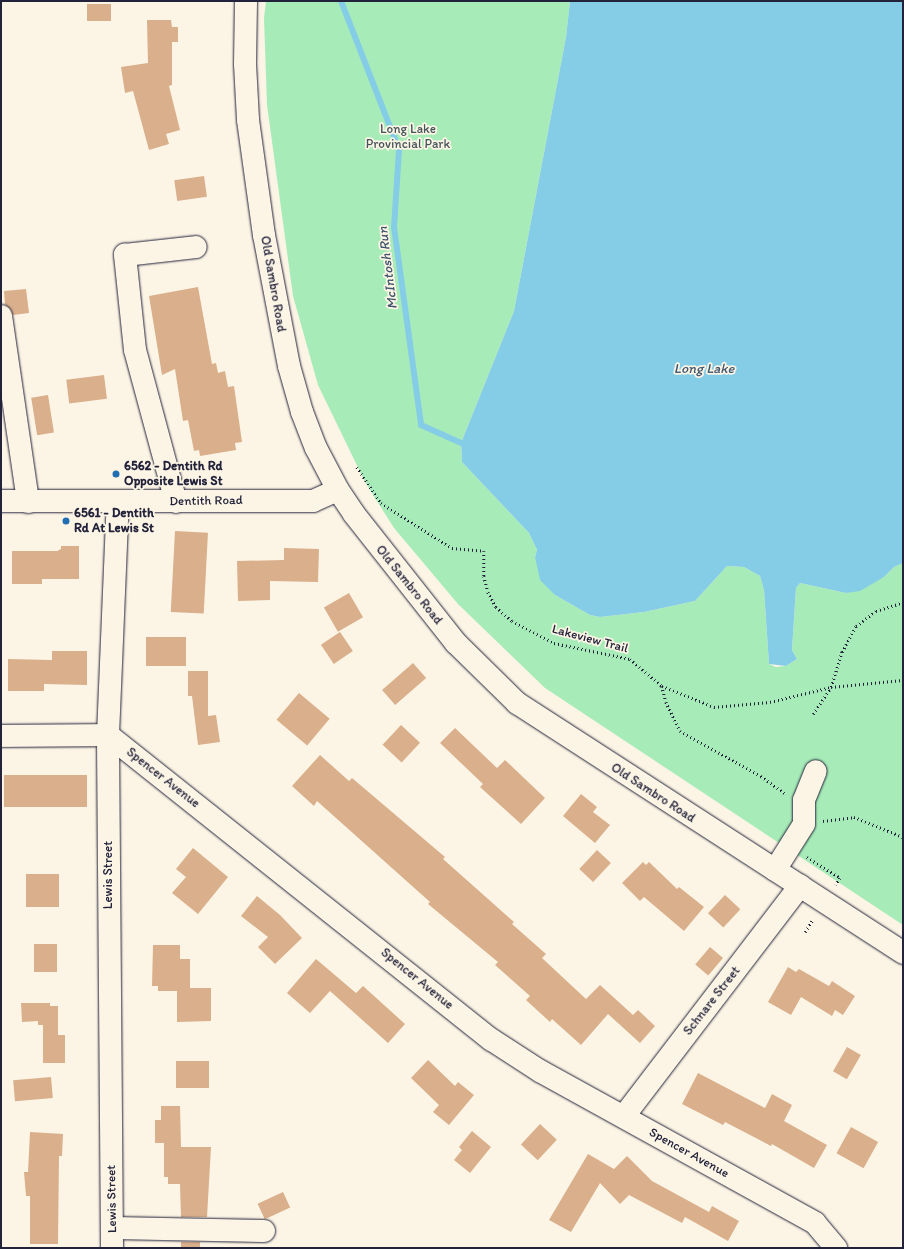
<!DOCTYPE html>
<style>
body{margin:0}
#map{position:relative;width:904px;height:1249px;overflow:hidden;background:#fcf5e5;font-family:Itim,sans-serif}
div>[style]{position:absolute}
.green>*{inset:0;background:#a7ecb8}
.water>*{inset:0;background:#85cde6}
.stream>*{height:6px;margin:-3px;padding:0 3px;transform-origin:3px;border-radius:3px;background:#85cde6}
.building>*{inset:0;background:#daaf8b;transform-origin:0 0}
.path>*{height:2.5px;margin-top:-1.25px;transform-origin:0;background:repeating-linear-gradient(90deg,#22223b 0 1px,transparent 0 4px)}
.roads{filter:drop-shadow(0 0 1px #22223b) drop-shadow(0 0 1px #22223b)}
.minor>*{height:22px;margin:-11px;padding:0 11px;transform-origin:11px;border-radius:11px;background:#fcf5e5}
.major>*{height:22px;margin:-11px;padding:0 11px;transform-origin:11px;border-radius:11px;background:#fcf5e5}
.dots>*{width:11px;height:11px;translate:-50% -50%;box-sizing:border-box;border:2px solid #fcf5e5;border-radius:50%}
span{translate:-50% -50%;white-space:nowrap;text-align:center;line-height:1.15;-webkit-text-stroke:3.5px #fcf5e5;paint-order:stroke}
.park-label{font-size:13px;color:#43545a}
.street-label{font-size:13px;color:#22223b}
.poi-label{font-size:13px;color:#22223b;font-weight:700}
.left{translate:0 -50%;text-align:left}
.water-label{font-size:14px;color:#40556e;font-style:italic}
.frame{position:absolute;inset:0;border:2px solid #22223b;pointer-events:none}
</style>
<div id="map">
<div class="green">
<i style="clip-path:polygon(266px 1px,570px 1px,566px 37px,514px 311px,461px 443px,462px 462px,529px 533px,537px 550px,535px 557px,555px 595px,590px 615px,600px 617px,644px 612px,695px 601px,727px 566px,744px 567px,760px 576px,764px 590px,769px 664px,776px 667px,786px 666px,797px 659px,792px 650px,796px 588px,800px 583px,846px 593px,884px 577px,894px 567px,903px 563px,903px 925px,545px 688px,458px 604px,394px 528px,365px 482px,318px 385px,293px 296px,267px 105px,264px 18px)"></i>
</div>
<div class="water">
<i style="clip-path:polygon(570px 1px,903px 1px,903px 563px,894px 567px,884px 577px,860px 591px,846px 593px,800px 583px,796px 588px,792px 650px,797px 659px,786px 666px,769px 664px,764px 590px,760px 576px,744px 567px,727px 566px,695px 601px,644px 612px,600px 617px,590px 615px,555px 595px,540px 580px,535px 557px,537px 550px,529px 533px,462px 462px,461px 443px,514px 311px,566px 37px)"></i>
</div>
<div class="stream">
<i style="left:341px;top:1px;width:160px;rotate:68.7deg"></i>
<i style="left:399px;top:150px;width:77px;rotate:93.7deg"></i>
<i style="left:394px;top:227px;width:200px;rotate:82.2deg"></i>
<i style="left:421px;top:425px;width:44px;rotate:24.2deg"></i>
</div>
<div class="building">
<i style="left:87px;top:4px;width:24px;height:17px"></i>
<i style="clip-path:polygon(147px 20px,171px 20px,172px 27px,178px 27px,178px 42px,172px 42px,172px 85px,169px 86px,180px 130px,166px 134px,169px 144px,149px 150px,133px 91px,125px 93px,121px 67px,148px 63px)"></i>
<i style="left:204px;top:176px;width:21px;height:30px;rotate:82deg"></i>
<i style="clip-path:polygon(198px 287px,212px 364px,216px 363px,218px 373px,225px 371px,228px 387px,234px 386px,242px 442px,235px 443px,236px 450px,200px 456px,199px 450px,194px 451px,188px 420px,183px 421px,175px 369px,162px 375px,149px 296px)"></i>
<i style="clip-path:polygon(26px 289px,29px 313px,13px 315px,5px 304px,4px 291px)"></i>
<i style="left:104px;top:375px;width:24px;height:38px;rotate:83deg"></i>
<i style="left:48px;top:395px;width:38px;height:17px;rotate:81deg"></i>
<i style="left:175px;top:531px;width:33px;height:81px;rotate:3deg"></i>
<i style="clip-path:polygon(61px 546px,79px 546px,79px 579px,42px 579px,42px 584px,12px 584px,12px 551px,57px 551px,61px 549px)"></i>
<i style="clip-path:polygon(284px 548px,319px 549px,318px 582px,270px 581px,270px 600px,238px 601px,237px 561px,284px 560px)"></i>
<i style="left:349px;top:593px;width:28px;height:29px;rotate:60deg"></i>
<i style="left:340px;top:632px;width:23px;height:23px;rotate:56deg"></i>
<i style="left:146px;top:637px;width:40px;height:29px"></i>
<i style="clip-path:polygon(52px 651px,87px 651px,87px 685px,44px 684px,44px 691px,8px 691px,8px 659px,52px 660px)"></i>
<i style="left:413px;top:663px;width:20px;height:41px;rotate:49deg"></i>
<i style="clip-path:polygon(188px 671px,208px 671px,208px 716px,216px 715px,220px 742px,198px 745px,192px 696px,188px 696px)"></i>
<i style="left:299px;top:693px;width:40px;height:35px;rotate:40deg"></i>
<i style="left:401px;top:725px;width:26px;height:27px;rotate:43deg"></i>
<i style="clip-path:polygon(455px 728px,497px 768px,505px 760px,545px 798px,521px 824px,480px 787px,483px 784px,440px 743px)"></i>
<i style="clip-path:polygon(320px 755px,349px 781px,352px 778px,445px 857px,443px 859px,514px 922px,512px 924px,546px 954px,542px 958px,586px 999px,600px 985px,633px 1015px,638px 1010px,655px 1026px,640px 1043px,608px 1014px,581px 1045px,552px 1019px,550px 1022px,526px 1000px,530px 996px,495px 965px,498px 962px,428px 904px,430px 902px,317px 801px,314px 806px,292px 786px)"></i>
<i style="left:87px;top:775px;width:32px;height:83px;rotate:90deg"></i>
<i style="clip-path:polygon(581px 794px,597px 807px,593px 812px,610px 825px,595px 843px,563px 816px)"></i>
<i style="clip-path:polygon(193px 848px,228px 877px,198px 914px,172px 893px,186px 877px,176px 869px)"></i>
<i style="left:597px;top:850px;width:19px;height:26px;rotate:43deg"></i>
<i style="clip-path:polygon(643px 862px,646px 865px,649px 862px,677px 889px,679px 887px,704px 907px,684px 931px,644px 897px,640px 901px,622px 883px)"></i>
<i style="left:59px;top:874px;width:33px;height:33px;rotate:90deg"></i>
<i style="left:725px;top:895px;width:21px;height:25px;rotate:43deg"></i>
<i style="clip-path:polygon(257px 896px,280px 915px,302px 938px,275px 964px,258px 947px,268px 937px,241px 916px)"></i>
<i style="left:34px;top:944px;width:23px;height:28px"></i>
<i style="clip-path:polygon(153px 945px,180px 945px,180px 959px,190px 959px,190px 988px,211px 988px,211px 1021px,177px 1022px,177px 991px,158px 991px,158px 986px,152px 986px)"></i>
<i style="left:710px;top:947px;width:17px;height:23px;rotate:40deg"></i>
<i style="clip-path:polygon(316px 959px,356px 993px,363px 986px,405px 1024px,388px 1043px,330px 991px,310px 1013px,287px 993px)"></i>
<i style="clip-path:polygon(788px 967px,796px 972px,799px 969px,829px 986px,832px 981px,855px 996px,843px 1015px,835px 1010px,832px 1016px,801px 997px,791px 1015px,768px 1002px)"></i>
<i style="clip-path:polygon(21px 1003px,50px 1003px,50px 1006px,58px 1006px,58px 1035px,65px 1035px,65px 1063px,43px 1063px,43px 1025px,38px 1025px,38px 1021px,22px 1022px)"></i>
<i style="left:847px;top:1047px;width:16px;height:28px;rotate:30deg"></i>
<i style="clip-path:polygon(428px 1060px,455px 1086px,458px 1082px,474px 1095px,449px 1125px,433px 1112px,439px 1105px,411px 1078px)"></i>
<i style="left:209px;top:1061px;width:27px;height:33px;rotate:90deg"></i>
<i style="clip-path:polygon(698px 1073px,765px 1108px,772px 1094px,792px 1105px,784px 1121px,827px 1145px,814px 1168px,772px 1144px,771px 1146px,725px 1122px,723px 1125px,682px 1104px)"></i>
<i style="left:51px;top:1077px;width:21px;height:38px;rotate:85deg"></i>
<i style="clip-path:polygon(161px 1106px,180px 1106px,181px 1147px,211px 1147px,207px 1217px,181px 1217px,180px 1184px,168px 1184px,168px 1177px,164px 1177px,164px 1143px,155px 1143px,155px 1120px,161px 1120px)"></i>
<i style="left:540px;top:1124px;width:23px;height:28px;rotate:43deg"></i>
<i style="left:851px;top:1127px;width:31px;height:30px;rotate:29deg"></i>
<i style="clip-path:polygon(472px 1131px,491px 1147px,470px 1173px,454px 1160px,462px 1150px,459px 1147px)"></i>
<i style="clip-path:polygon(30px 1132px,63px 1134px,62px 1156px,59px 1156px,58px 1244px,30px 1244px,30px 1196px,26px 1196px,24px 1172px,28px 1172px)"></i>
<i style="clip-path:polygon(588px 1154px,614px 1169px,627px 1156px,652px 1181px,709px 1212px,712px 1206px,739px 1221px,728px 1241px,685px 1217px,682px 1223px,629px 1195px,620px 1204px,600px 1183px,571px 1232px,549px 1220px)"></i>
<i style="left:283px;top:1192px;width:17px;height:28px;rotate:65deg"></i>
<i style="left:181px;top:1242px;width:19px;height:6px"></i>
</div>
<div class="path">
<i style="left:357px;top:467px;width:43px;rotate:56.3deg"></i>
<i style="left:381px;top:503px;width:84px;rotate:32.4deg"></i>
<i style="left:452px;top:548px;width:32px;rotate:5deg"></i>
<i style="left:484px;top:551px;width:25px;rotate:90deg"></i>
<i style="left:484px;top:576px;width:16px;rotate:76deg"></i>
<i style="left:488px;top:592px;width:17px;rotate:62deg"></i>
<i style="left:496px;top:607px;width:21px;rotate:41deg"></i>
<i style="left:512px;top:621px;width:47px;rotate:27.6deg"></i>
<i style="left:554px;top:643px;width:78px;rotate:11.9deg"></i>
<i style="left:630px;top:659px;width:42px;rotate:40.2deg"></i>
<i style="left:662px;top:686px;width:16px;rotate:76deg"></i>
<i style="left:666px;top:702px;width:32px;rotate:64deg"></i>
<i style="left:680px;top:731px;width:93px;rotate:29.1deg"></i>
<i style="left:761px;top:776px;width:29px;rotate:36deg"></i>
<i style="left:662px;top:686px;width:56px;rotate:22deg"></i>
<i style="left:714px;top:707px;width:56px;rotate:-5.1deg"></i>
<i style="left:770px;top:702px;width:63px;rotate:-13.8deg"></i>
<i style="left:831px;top:687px;width:72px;rotate:-5.6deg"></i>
<i style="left:813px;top:714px;width:32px;rotate:-56deg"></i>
<i style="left:831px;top:687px;width:37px;rotate:-73deg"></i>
<i style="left:842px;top:652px;width:30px;rotate:-62deg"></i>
<i style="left:856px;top:626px;width:25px;rotate:-37deg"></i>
<i style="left:876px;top:611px;width:28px;rotate:-18deg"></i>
<i style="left:823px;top:821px;width:31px;rotate:-7deg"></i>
<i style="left:854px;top:817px;width:53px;rotate:22.2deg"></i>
<i style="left:807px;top:857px;width:39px;rotate:32deg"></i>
<i style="left:840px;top:878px;width:8px;rotate:120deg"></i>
<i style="left:805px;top:932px;width:15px;rotate:-58deg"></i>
</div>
<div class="roads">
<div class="minor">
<i style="left:1px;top:316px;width:188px;rotate:81.7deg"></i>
<i style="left:176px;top:502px;width:157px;rotate:-105.1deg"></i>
<i style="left:135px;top:350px;width:96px;rotate:-96deg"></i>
<i style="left:125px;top:255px;width:71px;rotate:-6.4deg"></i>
<i style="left:1px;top:736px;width:107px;rotate:-0.5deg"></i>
<i style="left:108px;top:735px;width:490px;rotate:38.5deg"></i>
<i style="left:492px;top:1040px;width:57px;rotate:32.9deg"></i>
<i style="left:540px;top:1071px;width:314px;rotate:28.9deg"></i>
<i style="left:815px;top:1223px;width:33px;rotate:50deg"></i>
<i style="left:775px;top:870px;width:54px;rotate:-57.8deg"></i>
<i style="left:804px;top:824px;width:24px;rotate:-90deg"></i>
<i style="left:804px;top:800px;width:31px;rotate:-68deg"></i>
<i style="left:624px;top:1116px;width:290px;rotate:-52.6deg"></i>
<i style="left:112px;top:1228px;width:152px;rotate:1.1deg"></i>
<i style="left:112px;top:1248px;width:513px;rotate:-90.45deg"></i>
<i style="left:108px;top:735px;width:234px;rotate:-87.6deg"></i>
</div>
<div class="major">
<i style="left:246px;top:1px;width:63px;rotate:90.9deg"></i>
<i style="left:245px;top:64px;width:56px;rotate:86.9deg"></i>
<i style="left:248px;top:120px;width:116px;rotate:82.1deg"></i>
<i style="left:264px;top:235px;width:133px;rotate:79.2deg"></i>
<i style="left:289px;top:366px;width:48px;rotate:74.2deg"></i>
<i style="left:302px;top:412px;width:39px;rotate:69deg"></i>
<i style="left:316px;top:448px;width:47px;rotate:62.4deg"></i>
<i style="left:338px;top:490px;width:29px;rotate:56deg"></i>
<i style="left:354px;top:514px;width:164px;rotate:51.7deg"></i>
<i style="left:456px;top:643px;width:86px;rotate:44.5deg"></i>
<i style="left:517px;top:703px;width:460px;rotate:32.9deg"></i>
<i style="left:1px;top:501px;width:312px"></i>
<i style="left:313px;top:501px;width:27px;rotate:-24deg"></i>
</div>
</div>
<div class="dots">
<i style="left:116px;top:474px;background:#1f6fb2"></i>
<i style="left:66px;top:521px;background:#1f6fb2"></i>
</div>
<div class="park-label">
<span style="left:408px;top:137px">Long Lake<br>Provincial Park</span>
</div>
<div class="street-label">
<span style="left:273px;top:284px;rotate:80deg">Old Sambro Road</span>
<span style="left:206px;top:501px;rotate:-1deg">Dentith Road</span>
<span style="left:409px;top:585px;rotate:51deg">Old Sambro Road</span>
<span style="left:590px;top:639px;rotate:15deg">Lakeview Trail</span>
<span style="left:163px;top:778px;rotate:38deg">Spencer Avenue</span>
<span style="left:653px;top:793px;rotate:33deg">Old Sambro Road</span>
<span style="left:108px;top:875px;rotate:-90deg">Lewis Street</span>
<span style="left:417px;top:979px;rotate:39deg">Spencer Avenue</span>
<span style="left:712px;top:1001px;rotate:-52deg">Schnare Street</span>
<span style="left:689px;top:1153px;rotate:29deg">Spencer Avenue</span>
<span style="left:112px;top:1199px;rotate:-91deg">Lewis Street</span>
</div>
<div class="poi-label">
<span class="left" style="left:124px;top:474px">6562 - Dentith Rd<br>Opposite Lewis St</span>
<span class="left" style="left:74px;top:521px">6561 - Dentith<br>Rd At Lewis St</span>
</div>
<div class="water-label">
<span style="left:388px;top:268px;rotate:-97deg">McIntosh Run</span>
<span style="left:704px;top:369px">Long Lake</span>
</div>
<div class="frame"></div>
</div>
